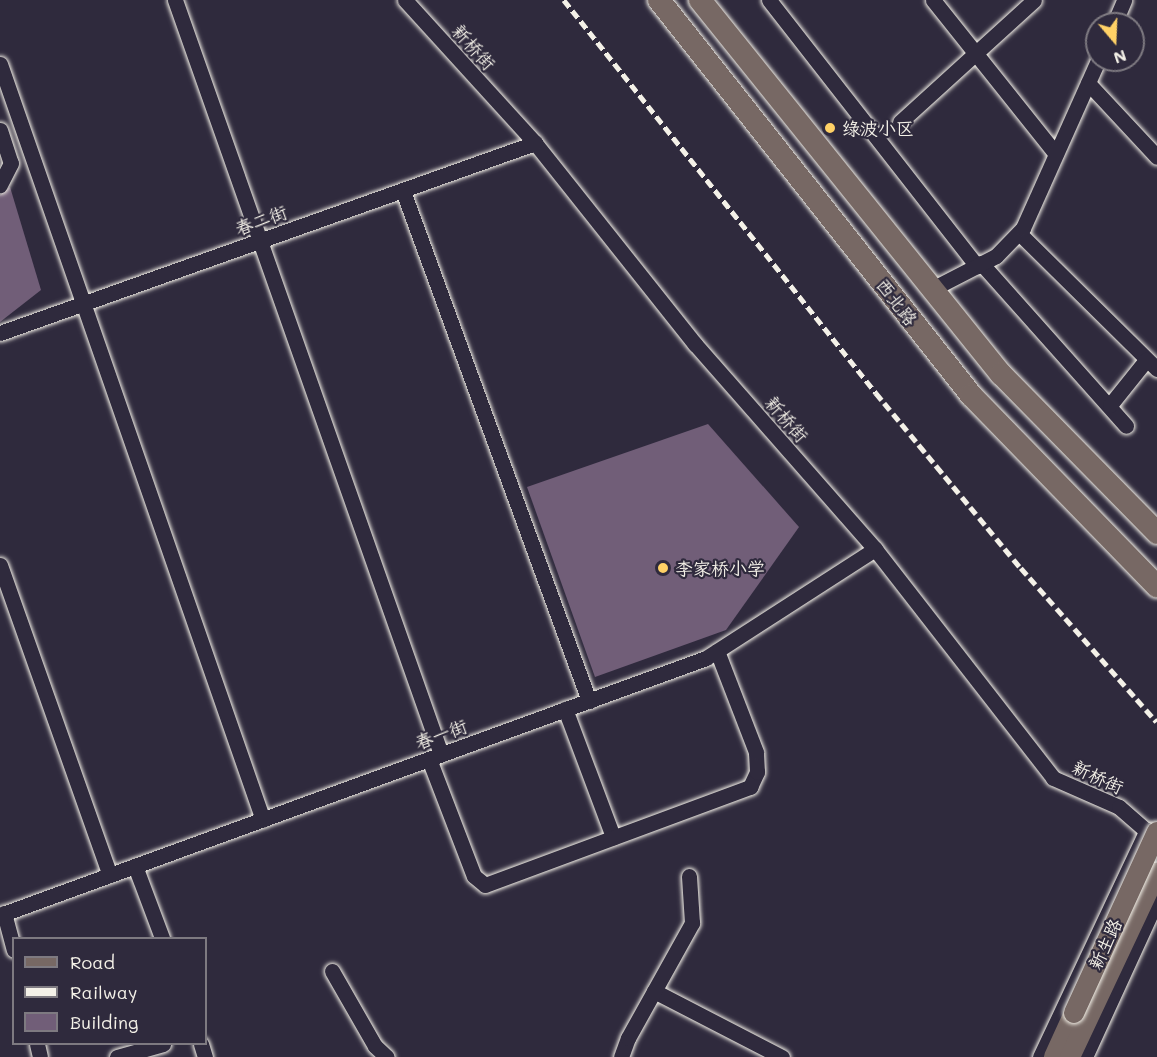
<!DOCTYPE html>
<meta charset="utf-8">
<style>
body{margin:0}
#map{position:relative;width:1157px;height:1057px;overflow:hidden;background:#2f2a3d;font-family:Mali,"LXGW WenKai TC",sans-serif}
div>[style]{position:absolute}
.building>*{inset:0;background:#715e78}
.roads{filter:drop-shadow(0 0 2px #f4f1e8) drop-shadow(0 0 2px #f4f1e8)}
.minor>*{height:15px;margin:-7.5px;padding:0 7.5px;transform-origin:7.5px;border-radius:7.5px;background:#2f2a3d}
.major>*{height:20px;margin:-10px;padding:0 10px;transform-origin:10px;border-radius:10px;background:#776864}
.highway>*{height:22px;margin:-11px;padding:0 11px;transform-origin:11px;border-radius:11px;background:#776864}
.rail>*{height:4.5px;margin-top:-2.25px;transform-origin:0;background:repeating-linear-gradient(90deg,#f4f1e8 0 9px,transparent 0 13.5px)}
.bridges{filter:drop-shadow(0 0 2px #f4f1e8) drop-shadow(0 0 2px #f4f1e8)}
.major-bridge>*{height:20px;margin:-10px;padding:0 10px;transform-origin:10px;border-radius:10px;background:#776864}
.dots>*{width:16px;height:16px;translate:-50% -50%;box-sizing:border-box;border:3px solid #2f2a3d;border-radius:50%}
span{translate:-50% -50%;white-space:nowrap;text-align:center;line-height:1.15;-webkit-text-stroke:4.5px #2f2a3d;paint-order:stroke}
.street-label{font-size:18px;color:#f4f1e8}
.poi-label{font-size:18px;color:#f4f1e8}
.left{translate:0 -50%;text-align:left}
.legend{position:absolute;left:12px;top:937px;width:195px;height:108px;box-sizing:border-box;background:#2f2a3d;border:2px solid #7e7a81;margin:0;padding:8px 10px;list-style:none;font-size:18px;color:#f4f1e8}
.legend li{display:flex;align-items:center;gap:12px;height:30px}
.legend b{width:30px;border:2px solid #7e7a81}
.north{position:absolute;left:1085px;top:12px;width:60px;height:60px;box-sizing:border-box;background:#2f2a3d;border:2px solid #7e7a81;border-radius:50%;rotate:161deg;font-size:16px;font-weight:700;line-height:24px;text-align:center;color:#f4f1e8}
.north::after{content:'';display:block;margin:auto;width:21px;height:27px;background:#ffd166;clip-path:polygon(50% 0,100% 100%,50% 72%,0 100%)}
</style>
<div id="map">
<div class="building">
<i style="clip-path:polygon(10px 187px,41px 290px,0 322px,0 195px)"></i>
<i style="clip-path:polygon(708px 424px,799px 527px,726px 630px,595px 677px,527px 487px)"></i>
</div>
<div class="roads">
<div class="minor">
<i style="left:175px;top:0;width:800px;rotate:70.57deg"></i>
<i style="left:405px;top:0;width:193px;rotate:47.7deg"></i>
<i style="left:535px;top:143px;width:257px;rotate:51.5deg"></i>
<i style="left:695px;top:344px;width:273px;rotate:48.7deg"></i>
<i style="left:875px;top:549px;width:290px;rotate:52.1deg"></i>
<i style="left:1053px;top:778px;width:72px;rotate:23.7deg"></i>
<i style="left:1119px;top:807px;width:50px;rotate:41deg"></i>
<i style="left:769px;top:0;width:338px;rotate:52deg"></i>
<i style="left:933px;top:0;width:197px;rotate:51.4deg"></i>
<i style="left:1114px;top:24px;width:26px;rotate:-67deg"></i>
<i style="left:0;top:64px;width:800px;rotate:70.82deg"></i>
<i style="left:1088px;top:83px;width:101px;rotate:47deg"></i>
<i style="left:900px;top:122px;width:181px;rotate:-42.3deg"></i>
<i style="left:0;top:130px;width:35px;rotate:72deg"></i>
<i style="left:11px;top:163px;width:25px;rotate:117deg"></i>
<i style="left:403px;top:191px;width:543px;rotate:69.96deg"></i>
<i style="left:1019px;top:233px;width:194px;rotate:44.6deg"></i>
<i style="left:981px;top:263px;width:218px;rotate:48.3deg"></i>
<i style="left:932px;top:289px;width:72px;rotate:-27.3deg"></i>
<i style="left:996px;top:256px;width:39px;rotate:-46deg"></i>
<i style="left:1023px;top:228px;width:184px;rotate:-65.9deg"></i>
<i style="left:0;top:333px;width:568px;rotate:-19.55deg"></i>
<i style="left:1110px;top:405px;width:58px;rotate:-51.3deg"></i>
<i style="left:0;top:565px;width:329px;rotate:70.5deg"></i>
<i style="left:565px;top:709px;width:137px;rotate:69.4deg"></i>
<i style="left:429px;top:759px;width:125px;rotate:69deg"></i>
<i style="left:474px;top:876px;width:14px;rotate:39deg"></i>
<i style="left:485px;top:885px;width:283px;rotate:-20.3deg"></i>
<i style="left:750px;top:787px;width:17px;rotate:-65deg"></i>
<i style="left:757px;top:772px;width:20px;rotate:-93deg"></i>
<i style="left:756px;top:752px;width:108px;rotate:-111.1deg"></i>
<i style="left:135px;top:866px;width:77px;rotate:69.4deg"></i>
<i style="left:4px;top:913px;width:38px;rotate:75deg"></i>
<i style="left:0;top:915px;width:751px;rotate:-20deg"></i>
<i style="left:706px;top:658px;width:201px;rotate:-32.8deg"></i>
<i style="left:332px;top:971px;width:86px;rotate:60.2deg"></i>
<i style="left:375px;top:1046px;width:16px;rotate:43deg"></i>
<i style="left:654px;top:991px;width:144px;rotate:27.3deg"></i>
<i style="left:37px;top:1044px;width:13px;rotate:77deg"></i>
<i style="left:201px;top:1044px;width:14px;rotate:73deg"></i>
<i style="left:117px;top:1057px;width:48px;rotate:-15.8deg"></i>
<i style="left:621px;top:1057px;width:20px;rotate:-70deg"></i>
<i style="left:628px;top:1038px;width:132px;rotate:-60.9deg"></i>
<i style="left:692px;top:923px;width:47px;rotate:-93.7deg"></i>
<i style="left:1040px;top:1057px;width:251px;rotate:-64.8deg"></i>
<i style="left:1085px;top:1057px;width:173px;rotate:-65.4deg"></i>
</div>
<div class="major">
<i style="left:1054px;top:1057px;width:48px;rotate:-65.6deg"></i>
<i style="left:1070px;top:1057px;width:204px;rotate:-64.8deg"></i>
</div>
<div class="highway">
<i style="left:659px;top:0;width:503px;rotate:51.7deg"></i>
<i style="left:971px;top:395px;width:267px;rotate:45.8deg"></i>
<i style="left:700px;top:0;width:480px;rotate:51.2deg"></i>
<i style="left:1001px;top:374px;width:223px;rotate:45.5deg"></i>
</div>
</div>
<div class="rail">
<i style="left:564px;top:0;width:502px;rotate:51.55deg"></i>
<i style="left:876px;top:393px;width:227px;rotate:50.4deg"></i>
<i style="left:1021px;top:568px;width:205px;rotate:48.6deg"></i>
</div>
<div class="bridges">
<div class="major-bridge">
<i style="left:1074px;top:1013px;width:199px;rotate:-65.4deg"></i>
</div>
</div>
<div class="dots">
<i style="left:830px;top:128px;background:#ffd166"></i>
<i style="left:663px;top:568px;background:#ffd166"></i>
</div>
<div class="street-label">
<span style="left:474px;top:47px;rotate:48deg">新桥街</span>
<span style="left:261px;top:220px;rotate:-20deg">春二街</span>
<span style="left:897px;top:302px;rotate:52deg">西北路</span>
<span style="left:787px;top:419px;rotate:49deg">新桥街</span>
<span style="left:441px;top:734px;rotate:-20deg">春一街</span>
<span style="left:1098px;top:777px;rotate:25deg">新桥街</span>
<span style="left:1105px;top:944px;rotate:-65deg">新生路</span>
</div>
<div class="poi-label">
<span class="left" style="left:842px;top:128px">绿波小区</span>
<span class="left" style="left:675px;top:568px">李家桥小学</span>
</div>
<ul class="legend">
<li><b style="height:8px;background:#776864"></b>Road</li>
<li><b style="height:8px;background:#f4f1e8"></b>Railway</li>
<li><b style="height:16px;background:#715e78"></b>Building</li>
</ul>
<div class="north">N</div>
</div>
